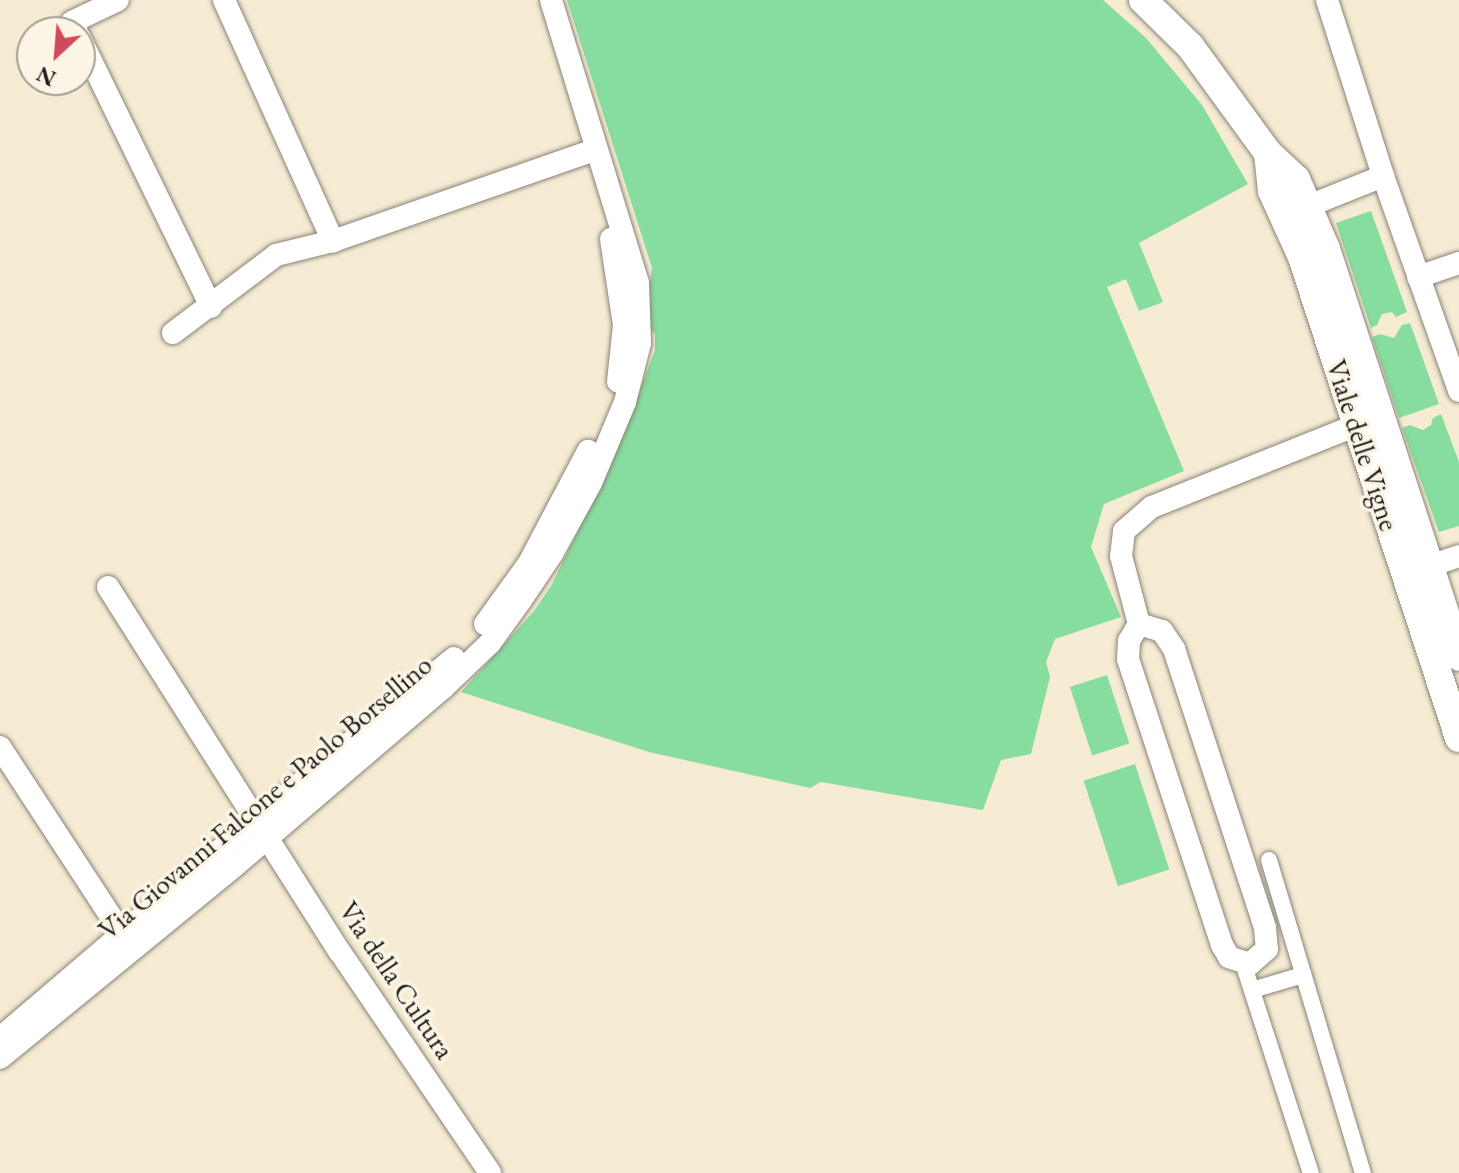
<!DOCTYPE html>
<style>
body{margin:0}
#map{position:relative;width:1459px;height:1173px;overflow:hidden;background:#f6ebd3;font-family:"EB Garamond",serif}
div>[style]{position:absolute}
.green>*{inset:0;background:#87dc9f;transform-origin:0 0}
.roads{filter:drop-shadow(0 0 2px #898478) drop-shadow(0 0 2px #898478)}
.pedestrian>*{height:16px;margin:-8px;padding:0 8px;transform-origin:8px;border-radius:8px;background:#fff}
.minor>*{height:22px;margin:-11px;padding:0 11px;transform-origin:11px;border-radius:11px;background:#fff}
.tertiary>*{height:28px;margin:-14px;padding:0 14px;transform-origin:14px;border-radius:14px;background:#fff}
span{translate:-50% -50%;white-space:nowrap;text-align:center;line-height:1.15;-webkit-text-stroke:7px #fcf5e5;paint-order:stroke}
.street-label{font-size:28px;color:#1c1c1c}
.north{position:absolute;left:16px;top:16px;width:80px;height:80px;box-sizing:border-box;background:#fcf5e5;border:2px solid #a29e95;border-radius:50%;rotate:206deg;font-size:22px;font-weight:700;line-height:32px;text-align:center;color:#1c1c1c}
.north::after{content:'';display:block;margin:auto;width:28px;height:36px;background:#d1495b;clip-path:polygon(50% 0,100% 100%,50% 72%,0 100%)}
</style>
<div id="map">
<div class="green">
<i style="clip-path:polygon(567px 0,1103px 0,1146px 38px,1202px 105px,1248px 184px,1139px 243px,1163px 302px,1139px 311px,1126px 279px,1107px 287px,1184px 471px,1104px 504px,1091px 547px,1121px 617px,1055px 639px,1046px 662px,1050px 677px,1031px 754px,1001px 760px,983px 810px,821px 782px,810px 788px,649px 752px,461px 692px,534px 611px,551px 586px,614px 458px,655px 350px,655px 335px,645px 321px,652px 268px)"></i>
<i style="clip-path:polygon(1371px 211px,1407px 312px,1396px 317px,1392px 312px,1382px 314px,1377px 325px,1371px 328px,1336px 223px)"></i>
<i style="clip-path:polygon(1410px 323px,1439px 404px,1399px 418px,1372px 337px,1380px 334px,1394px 338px,1402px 325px)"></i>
<i style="clip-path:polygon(1441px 414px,1459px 462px,1459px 526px,1439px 532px,1402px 428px,1410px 425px,1423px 430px,1431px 425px,1433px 418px)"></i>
<i style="left:1107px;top:675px;width:72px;height:39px;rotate:72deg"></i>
<i style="left:1135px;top:764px;width:111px;height:54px;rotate:72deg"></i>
</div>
<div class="roads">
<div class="pedestrian">
<i style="left:1269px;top:860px;width:327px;rotate:73.3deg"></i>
<i style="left:1243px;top:963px;width:221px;rotate:72.1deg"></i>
<i style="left:1252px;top:990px;width:53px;rotate:-16.4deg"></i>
</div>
<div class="minor">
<i style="left:224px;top:0;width:265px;rotate:65.7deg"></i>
<i style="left:1327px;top:0;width:185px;rotate:72.3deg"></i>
<i style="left:1383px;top:176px;width:228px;rotate:70.5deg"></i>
<i style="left:77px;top:32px;width:11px;rotate:-117deg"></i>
<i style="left:72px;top:22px;width:51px;rotate:-25.6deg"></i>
<i style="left:80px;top:38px;width:299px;rotate:64deg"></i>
<i style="left:1296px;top:211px;width:94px;rotate:-21.9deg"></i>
<i style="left:611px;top:239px;width:87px;rotate:81.4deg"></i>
<i style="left:624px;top:325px;width:57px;rotate:96deg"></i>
<i style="left:1418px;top:277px;width:43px;rotate:-18.9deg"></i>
<i style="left:173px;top:333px;width:129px;rotate:-37.1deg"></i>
<i style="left:276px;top:255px;width:59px;rotate:-13.8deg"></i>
<i style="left:333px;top:241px;width:270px;rotate:-19.2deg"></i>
<i style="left:1415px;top:571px;width:46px;rotate:-18.8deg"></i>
<i style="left:108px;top:587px;width:432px;rotate:57.6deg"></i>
<i style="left:340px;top:952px;width:267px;rotate:55.8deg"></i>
<i style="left:485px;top:624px;width:75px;rotate:-54.2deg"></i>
<i style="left:529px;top:563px;width:127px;rotate:-62.2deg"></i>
<i style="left:1139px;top:624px;width:24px;rotate:17deg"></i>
<i style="left:1162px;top:631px;width:22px;rotate:56deg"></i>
<i style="left:1174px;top:649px;width:293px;rotate:71.9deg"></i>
<i style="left:1265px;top:928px;width:21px;rotate:85deg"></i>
<i style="left:1267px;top:949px;width:23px;rotate:139deg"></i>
<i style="left:1250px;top:964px;width:22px;rotate:-162deg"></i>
<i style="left:1229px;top:957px;width:14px;rotate:-120deg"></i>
<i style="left:1222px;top:945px;width:301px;rotate:-108.2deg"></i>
<i style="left:1128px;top:659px;width:18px;rotate:-87deg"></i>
<i style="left:1129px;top:641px;width:20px;rotate:-60deg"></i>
<i style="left:1139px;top:624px;width:70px;rotate:-104.8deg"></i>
<i style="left:1121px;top:556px;width:25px;rotate:-83deg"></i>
<i style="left:1124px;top:531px;width:37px;rotate:-41deg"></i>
<i style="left:1152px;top:507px;width:219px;rotate:-21.8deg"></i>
<i style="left:0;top:747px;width:239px;rotate:56.8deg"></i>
<i style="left:0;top:1038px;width:339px;rotate:-40.5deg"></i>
<i style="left:258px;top:818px;width:253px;rotate:-39.2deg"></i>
<i style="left:0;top:1058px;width:306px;rotate:-39.3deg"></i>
<i style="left:237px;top:864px;width:271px;rotate:-40.5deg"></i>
<i style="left:443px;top:688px;width:65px;rotate:-43.8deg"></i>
<i style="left:490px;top:643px;width:53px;rotate:-54.2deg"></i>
<i style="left:521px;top:600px;width:55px;rotate:-56deg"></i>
<i style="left:552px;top:554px;width:81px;rotate:-61.2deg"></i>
<i style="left:591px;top:483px;width:88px;rotate:-67.2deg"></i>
<i style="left:625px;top:402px;width:61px;rotate:-75.7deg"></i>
<i style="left:640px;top:343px;width:60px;rotate:-91.9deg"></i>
<i style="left:638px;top:283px;width:296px;rotate:-107.1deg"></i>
</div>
<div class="tertiary">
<i style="left:1143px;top:0;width:66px;rotate:44.4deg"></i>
<i style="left:1190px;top:46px;width:132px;rotate:53.9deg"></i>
<i style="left:1268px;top:153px;width:38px;rotate:43deg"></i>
<i style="left:1296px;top:179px;width:76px;rotate:66.8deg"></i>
<i style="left:1326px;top:249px;width:429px;rotate:71.9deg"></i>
<i style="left:1268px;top:153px;width:38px;rotate:84deg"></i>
<i style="left:1272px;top:191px;width:72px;rotate:65.6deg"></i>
<i style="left:1302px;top:257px;width:506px;rotate:71.92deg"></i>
</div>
</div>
<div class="street-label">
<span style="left:1363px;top:445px;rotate:72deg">Viale delle Vigne</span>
<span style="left:265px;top:797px;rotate:-40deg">Via Giovanni Falcone e Paolo Borsellino</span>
<span style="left:397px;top:980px;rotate:56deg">Via della Cultura</span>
</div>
<div class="north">N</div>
</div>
